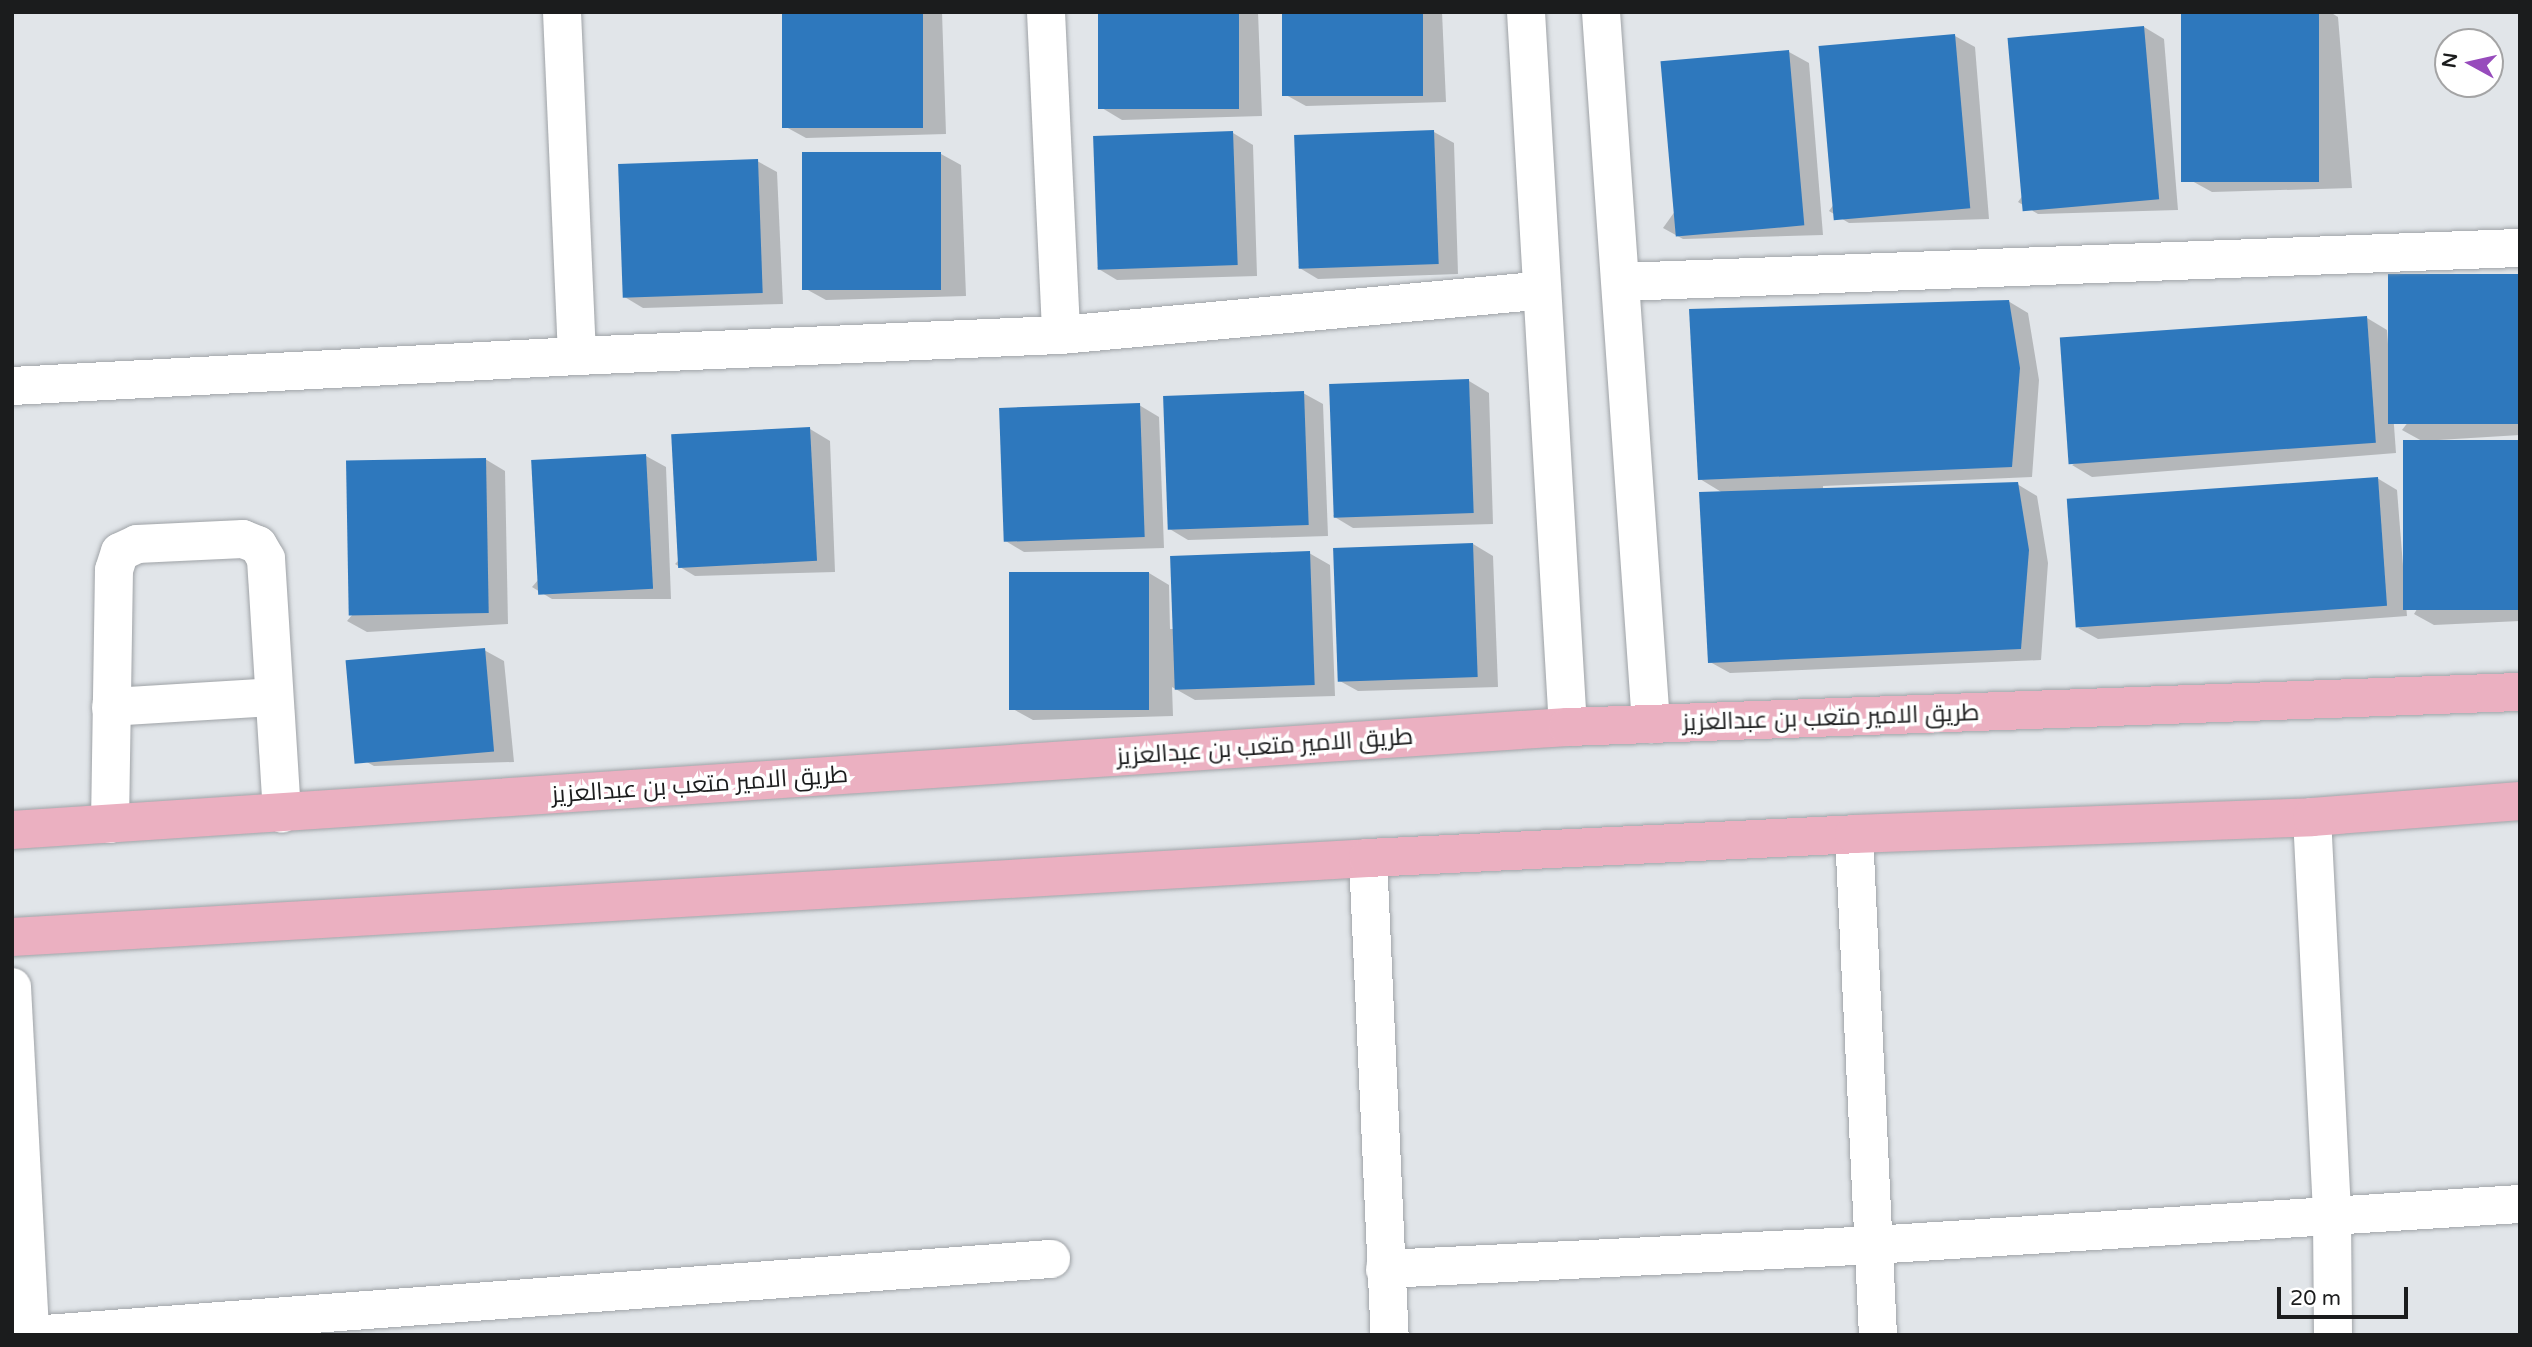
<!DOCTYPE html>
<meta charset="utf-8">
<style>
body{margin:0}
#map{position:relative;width:2532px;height:1347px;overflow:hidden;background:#e1e5e9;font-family:"Varela Round",Cairo,sans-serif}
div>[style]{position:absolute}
.shadow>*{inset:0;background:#0003}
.building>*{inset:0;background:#2e78bd;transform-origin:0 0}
.roads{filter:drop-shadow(0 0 2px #9fa3a7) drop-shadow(0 0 2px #9fa3a7)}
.minor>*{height:38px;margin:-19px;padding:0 19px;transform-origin:19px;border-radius:19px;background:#fff}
.major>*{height:38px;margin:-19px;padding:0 19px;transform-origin:19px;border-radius:19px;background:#ebb0c1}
span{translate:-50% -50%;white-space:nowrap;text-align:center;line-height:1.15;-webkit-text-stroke:7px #fff;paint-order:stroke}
.street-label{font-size:24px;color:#1b1c1d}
.frame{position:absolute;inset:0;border:14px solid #1b1c1d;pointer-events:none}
.north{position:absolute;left:2434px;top:28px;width:70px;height:70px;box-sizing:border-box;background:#fff;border:2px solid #a4a4a5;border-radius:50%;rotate:278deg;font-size:19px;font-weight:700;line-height:28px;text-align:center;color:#1b1c1d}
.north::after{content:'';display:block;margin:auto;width:24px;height:32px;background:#974bbc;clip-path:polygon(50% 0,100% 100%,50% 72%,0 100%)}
.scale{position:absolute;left:2277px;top:1287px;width:131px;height:32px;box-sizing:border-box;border:4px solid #1b1c1d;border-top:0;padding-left:9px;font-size:21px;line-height:24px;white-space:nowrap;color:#1b1c1d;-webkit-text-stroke:5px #fff;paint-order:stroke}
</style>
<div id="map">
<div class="shadow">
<i style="clip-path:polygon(784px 12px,942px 12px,946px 134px,806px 138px,786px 127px)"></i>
<i style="clip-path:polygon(1100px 12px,1258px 12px,1262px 116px,1122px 120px,1102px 108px)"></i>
<i style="clip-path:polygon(1284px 12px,1442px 12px,1446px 102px,1306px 106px,1286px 95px)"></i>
<i style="clip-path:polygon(2183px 12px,2330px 12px,2338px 17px,2352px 188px,2212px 192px,2192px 181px)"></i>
<i style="clip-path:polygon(2144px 27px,2164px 39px,2178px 210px,2038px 214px,2018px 202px)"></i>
<i style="clip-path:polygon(1955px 36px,1975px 47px,1989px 219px,1849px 223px,1829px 211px)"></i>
<i style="clip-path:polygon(1789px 52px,1809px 63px,1823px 235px,1683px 239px,1663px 228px)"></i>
<i style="clip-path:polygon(1434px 132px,1454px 143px,1458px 274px,1318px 279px,1298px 267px)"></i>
<i style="clip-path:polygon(1233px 133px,1253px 145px,1257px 276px,1117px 280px,1097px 268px)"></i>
<i style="clip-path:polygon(941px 154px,961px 165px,966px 296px,826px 300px,806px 289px)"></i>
<i style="clip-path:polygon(757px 161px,777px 172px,783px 304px,643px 308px,623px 296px)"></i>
<i style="clip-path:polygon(2520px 276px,2520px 435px,2422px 441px,2402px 430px)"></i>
<i style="clip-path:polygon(2008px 301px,2028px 313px,2039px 380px,2032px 477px,1823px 486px,1823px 490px,2017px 484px,2037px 496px,2048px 563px,2041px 660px,1730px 673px,1710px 662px,1723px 493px,1700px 479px)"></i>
<i style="clip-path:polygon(2367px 318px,2387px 330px,2396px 453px,2092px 477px,2072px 465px)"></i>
<i style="clip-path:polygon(1469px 381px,1489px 393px,1493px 524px,1353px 528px,1333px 516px)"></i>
<i style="clip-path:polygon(1303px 393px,1323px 404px,1328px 536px,1188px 540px,1168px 528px)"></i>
<i style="clip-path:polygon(1139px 405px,1159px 417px,1164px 548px,1024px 552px,1004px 540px)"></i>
<i style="clip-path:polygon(810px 429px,830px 441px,835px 572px,695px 576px,675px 564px)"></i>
<i style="clip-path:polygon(2520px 442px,2520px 621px,2434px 625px,2414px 614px)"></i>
<i style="clip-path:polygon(646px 456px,666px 467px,671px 599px,552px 599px,532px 587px)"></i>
<i style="clip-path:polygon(485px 459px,505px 471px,508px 624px,367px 632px,347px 621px)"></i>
<i style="clip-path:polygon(2377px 478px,2397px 490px,2407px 616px,2098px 639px,2078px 628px)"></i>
<i style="clip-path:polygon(1473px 544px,1493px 556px,1498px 687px,1358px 691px,1338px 680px)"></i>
<i style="clip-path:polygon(1309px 553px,1330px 565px,1335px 696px,1195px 700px,1172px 687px,1173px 716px,1033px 720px,1013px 709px,1149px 573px,1169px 585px,1170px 629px,1174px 629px)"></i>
<i style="clip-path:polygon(484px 650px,504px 661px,514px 762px,374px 766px,354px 755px)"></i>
</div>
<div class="building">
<i style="left:782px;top:12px;width:141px;height:116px"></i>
<i style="left:1098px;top:12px;width:141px;height:97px"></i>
<i style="left:1282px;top:12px;width:141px;height:84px"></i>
<i style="left:2181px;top:12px;width:138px;height:170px"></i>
<i style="left:2144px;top:26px;width:174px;height:137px;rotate:85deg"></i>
<i style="left:1955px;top:34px;width:175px;height:137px;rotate:85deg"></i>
<i style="left:1789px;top:50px;width:176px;height:129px;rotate:85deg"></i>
<i style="left:1434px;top:130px;width:134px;height:140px;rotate:88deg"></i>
<i style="left:1233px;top:131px;width:134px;height:140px;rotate:88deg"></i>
<i style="left:802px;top:152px;width:139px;height:138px"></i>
<i style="left:758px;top:159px;width:134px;height:140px;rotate:88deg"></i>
<i style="left:2520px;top:274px;width:150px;height:132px;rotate:90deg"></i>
<i style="clip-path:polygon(2009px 300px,2020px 368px,2012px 467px,1698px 480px,1689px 309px)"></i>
<i style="left:2367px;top:316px;width:127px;height:308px;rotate:86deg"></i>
<i style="left:1469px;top:379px;width:134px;height:140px;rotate:88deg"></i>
<i style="left:1304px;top:391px;width:134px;height:141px;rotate:88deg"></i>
<i style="left:1140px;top:403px;width:134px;height:141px;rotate:88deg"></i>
<i style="left:810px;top:427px;width:134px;height:139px;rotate:87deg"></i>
<i style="left:2520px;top:440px;width:170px;height:117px;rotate:90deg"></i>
<i style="left:646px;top:454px;width:135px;height:115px;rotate:87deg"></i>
<i style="left:486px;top:458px;width:155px;height:140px;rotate:89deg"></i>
<i style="left:2378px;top:477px;width:129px;height:312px;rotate:86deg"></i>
<i style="clip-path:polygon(2018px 482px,2029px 550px,2021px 649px,1708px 663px,1699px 492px)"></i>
<i style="left:1473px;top:543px;width:134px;height:140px;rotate:88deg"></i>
<i style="left:1310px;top:551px;width:134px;height:140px;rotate:88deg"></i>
<i style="left:1009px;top:572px;width:140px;height:138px"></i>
<i style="left:485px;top:648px;width:104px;height:140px;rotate:85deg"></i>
</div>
<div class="roads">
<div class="minor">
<i style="left:562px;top:12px;width:344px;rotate:87.5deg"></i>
<i style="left:1046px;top:12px;width:323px;rotate:87.3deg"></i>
<i style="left:1526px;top:12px;width:716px;rotate:86.64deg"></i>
<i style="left:1601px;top:12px;width:714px;rotate:85.98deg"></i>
<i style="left:1621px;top:282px;width:900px;rotate:-2.17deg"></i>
<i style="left:12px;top:386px;width:566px;rotate:-3.04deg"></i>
<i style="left:577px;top:356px;width:484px;rotate:-2.5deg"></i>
<i style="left:1061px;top:335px;width:483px;rotate:-5.3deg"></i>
<i style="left:111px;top:707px;width:163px;rotate:-3.5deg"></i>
<i style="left:2312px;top:817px;width:401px;rotate:87.1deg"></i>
<i style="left:2332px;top:1218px;width:117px;rotate:89.5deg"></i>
<i style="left:110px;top:824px;width:254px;rotate:-89.1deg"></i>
<i style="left:114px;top:570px;width:19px;rotate:-72deg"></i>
<i style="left:120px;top:552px;width:19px;rotate:-25deg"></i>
<i style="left:137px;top:544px;width:106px;rotate:-2.7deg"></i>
<i style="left:243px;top:539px;width:16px;rotate:22deg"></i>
<i style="left:258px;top:545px;width:16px;rotate:60deg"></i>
<i style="left:266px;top:559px;width:255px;rotate:86.4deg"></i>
<i style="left:1854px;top:834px;width:502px;rotate:87.26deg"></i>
<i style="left:1368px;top:858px;width:478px;rotate:87.4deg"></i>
<i style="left:12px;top:987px;width:348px;rotate:87deg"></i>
<i style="left:1385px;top:1269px;width:489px;rotate:-2.8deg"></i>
<i style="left:1873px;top:1245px;width:648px;rotate:-3.63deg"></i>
<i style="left:32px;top:1335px;width:1022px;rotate:-4.27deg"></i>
</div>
<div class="major">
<i style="left:12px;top:830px;width:1559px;rotate:-3.79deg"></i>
<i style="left:1568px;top:727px;width:953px;rotate:-2.11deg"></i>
<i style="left:12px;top:937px;width:1358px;rotate:-3.33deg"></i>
<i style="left:1368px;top:858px;width:487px;rotate:-2.8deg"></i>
<i style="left:1854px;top:834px;width:458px;rotate:-2.1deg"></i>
<i style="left:2312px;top:817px;width:209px;rotate:-4.4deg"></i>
</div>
</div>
<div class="street-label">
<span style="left:1831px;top:718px;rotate:-2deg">طريق الامير متعب بن عبدالعزيز</span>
<span style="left:1265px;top:747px;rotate:-4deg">طريق الامير متعب بن عبدالعزيز</span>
<span style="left:700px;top:785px;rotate:-4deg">طريق الامير متعب بن عبدالعزيز</span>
</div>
<div class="frame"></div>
<div class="north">N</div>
<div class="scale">20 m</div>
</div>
